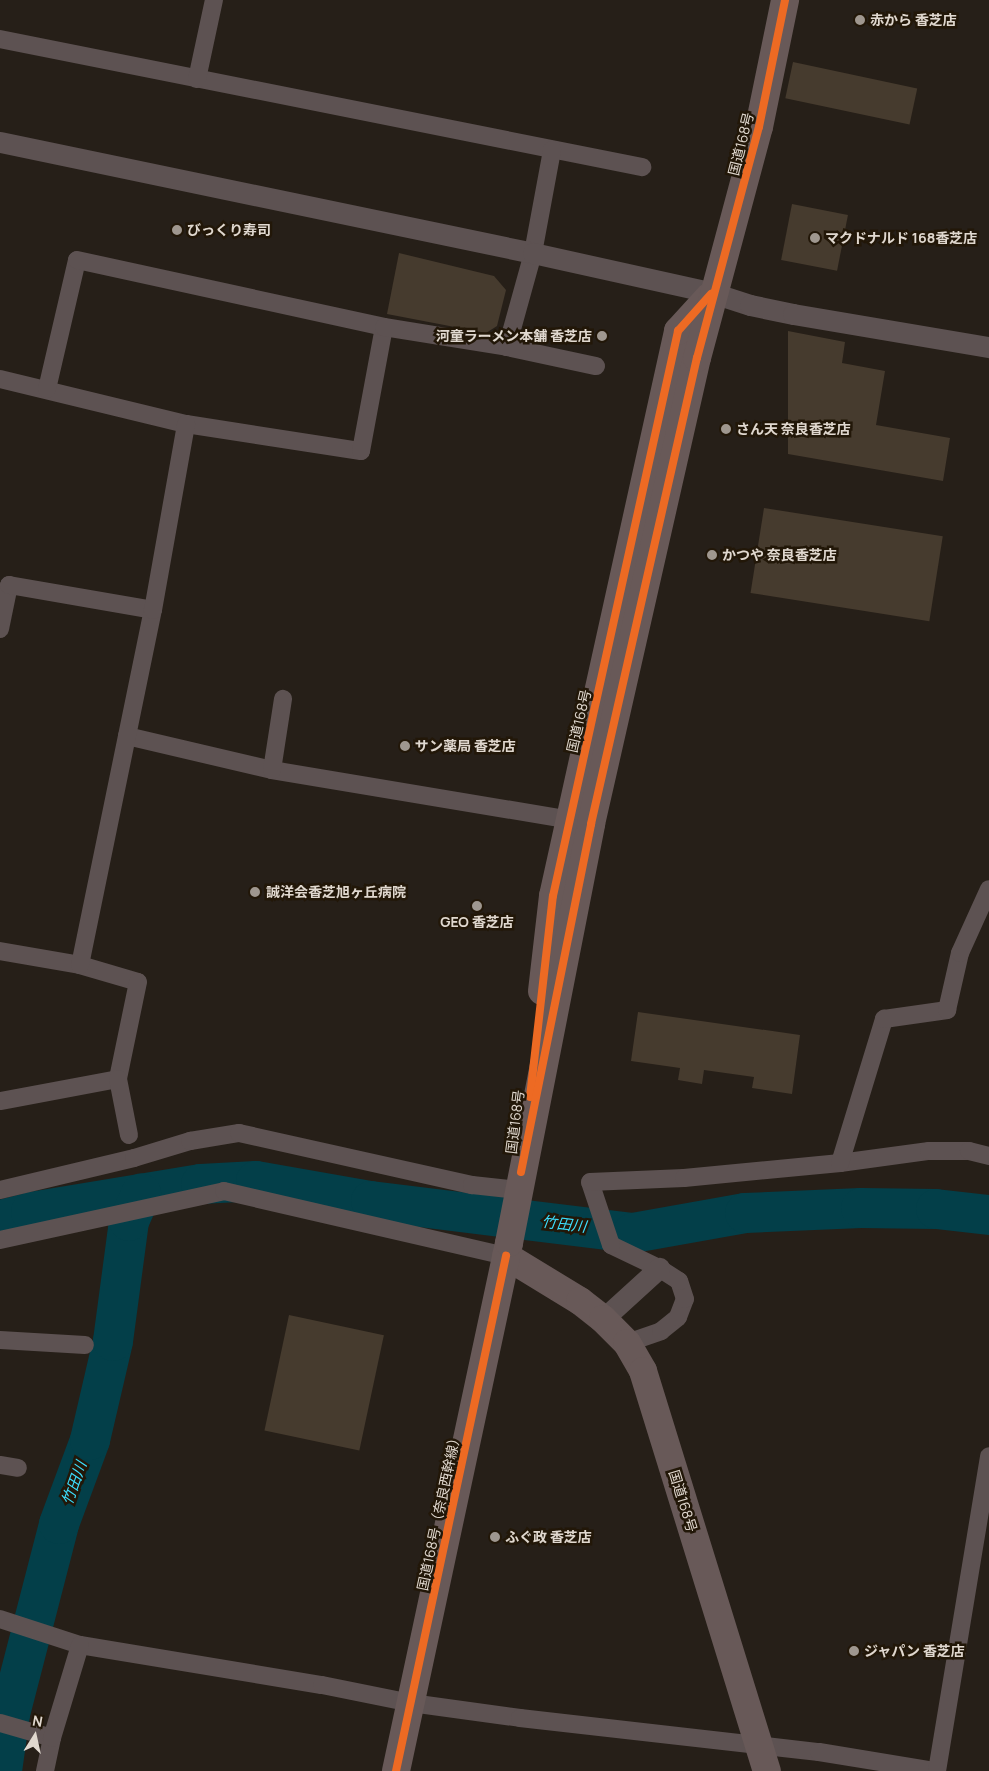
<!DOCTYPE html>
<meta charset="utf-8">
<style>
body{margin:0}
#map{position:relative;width:989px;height:1771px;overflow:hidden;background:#261f18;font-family:Manrope,"Noto Sans JP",sans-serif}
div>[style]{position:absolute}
.river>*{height:40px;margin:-20px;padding:0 20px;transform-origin:20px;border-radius:20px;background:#033f49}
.building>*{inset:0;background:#463b2e;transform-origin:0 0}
.minor>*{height:18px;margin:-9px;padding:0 9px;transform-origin:9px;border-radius:9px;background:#5d5252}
.tertiary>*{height:21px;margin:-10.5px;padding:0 10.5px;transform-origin:10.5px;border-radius:10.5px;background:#5d5252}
.trunk>*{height:28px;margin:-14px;padding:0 14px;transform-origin:14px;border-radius:14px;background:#685958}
.cycleway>*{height:8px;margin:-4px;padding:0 4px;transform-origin:4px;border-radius:4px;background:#ed6a23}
.dots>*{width:14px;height:14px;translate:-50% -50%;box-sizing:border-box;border:2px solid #221708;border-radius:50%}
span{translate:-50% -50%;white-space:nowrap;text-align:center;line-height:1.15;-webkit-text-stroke:5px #221708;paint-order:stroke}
.poi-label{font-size:14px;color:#e0d8cf;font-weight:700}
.left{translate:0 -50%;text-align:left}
.right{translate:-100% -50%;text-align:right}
.street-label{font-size:14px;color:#e0d8cf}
.water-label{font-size:15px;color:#3cdefd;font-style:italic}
.north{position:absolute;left:10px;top:1711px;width:50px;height:50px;-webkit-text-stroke:4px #221708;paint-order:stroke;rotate:10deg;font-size:14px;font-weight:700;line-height:20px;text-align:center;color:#e0d8cf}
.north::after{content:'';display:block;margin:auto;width:18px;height:22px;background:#e0d8cf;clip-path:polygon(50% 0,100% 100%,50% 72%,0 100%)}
</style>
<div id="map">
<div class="river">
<i style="left:0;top:1220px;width:32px;rotate:-14deg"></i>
<i style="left:31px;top:1212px;width:172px;rotate:-9.4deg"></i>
<i style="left:201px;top:1184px;width:55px;rotate:-3.1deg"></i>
<i style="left:256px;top:1181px;width:117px;rotate:9.9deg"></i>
<i style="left:371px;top:1201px;width:264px;rotate:7deg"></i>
<i style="left:633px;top:1233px;width:114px;rotate:-10.1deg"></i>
<i style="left:745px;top:1213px;width:116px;rotate:-2.5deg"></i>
<i style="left:861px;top:1208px;width:75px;rotate:0.8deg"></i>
<i style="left:936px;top:1209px;width:53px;rotate:6.5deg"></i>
<i style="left:2px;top:1771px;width:58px;rotate:-82deg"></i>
<i style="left:10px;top:1714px;width:196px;rotate:-75.5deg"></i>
<i style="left:59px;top:1524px;width:90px;rotate:-69.7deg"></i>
<i style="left:90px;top:1440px;width:102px;rotate:-76.9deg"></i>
<i style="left:113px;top:1341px;width:121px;rotate:-82.4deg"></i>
<i style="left:129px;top:1221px;width:30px;rotate:-66deg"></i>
</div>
<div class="building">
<i style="left:793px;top:62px;width:127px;height:37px;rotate:12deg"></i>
<i style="left:792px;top:204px;width:57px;height:57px;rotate:11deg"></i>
<i style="clip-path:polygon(399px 253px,494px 276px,506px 290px,497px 326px,486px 333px,387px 314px)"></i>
<i style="clip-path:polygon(788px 331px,845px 342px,842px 363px,885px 371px,876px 425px,950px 438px,943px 481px,788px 454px)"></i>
<i style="left:764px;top:508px;width:181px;height:86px;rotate:9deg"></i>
<i style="clip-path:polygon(638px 1012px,800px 1035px,792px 1094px,752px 1088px,754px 1077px,704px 1070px,702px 1084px,678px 1080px,680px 1068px,631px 1061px)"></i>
<i style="left:289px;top:1315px;width:97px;height:118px;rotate:12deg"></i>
</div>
<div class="minor">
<i style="left:0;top:39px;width:655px;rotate:11.28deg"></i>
<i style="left:197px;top:79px;width:81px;rotate:-77.9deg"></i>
<i style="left:507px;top:347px;width:98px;rotate:-74.5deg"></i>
<i style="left:533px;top:253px;width:105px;rotate:-79.5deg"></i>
<i style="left:0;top:379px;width:191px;rotate:13.6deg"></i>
<i style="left:186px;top:424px;width:177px;rotate:8.8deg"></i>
<i style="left:361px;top:451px;width:126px;rotate:-79.5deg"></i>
<i style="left:47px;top:389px;width:132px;rotate:-76.9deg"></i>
<i style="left:77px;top:260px;width:314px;rotate:12.3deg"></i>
<i style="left:384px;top:327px;width:125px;rotate:9.2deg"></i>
<i style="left:507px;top:347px;width:91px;rotate:12.1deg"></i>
<i style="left:0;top:629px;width:45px;rotate:-78.4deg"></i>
<i style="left:9px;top:585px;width:146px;rotate:9.8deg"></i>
<i style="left:127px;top:736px;width:149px;rotate:13.2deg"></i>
<i style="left:272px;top:770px;width:310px;rotate:9.5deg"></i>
<i style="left:272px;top:770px;width:72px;rotate:-81.2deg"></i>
<i style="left:0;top:951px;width:81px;rotate:9.9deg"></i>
<i style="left:80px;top:965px;width:60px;rotate:16.3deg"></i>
<i style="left:138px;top:982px;width:99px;rotate:101.7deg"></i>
<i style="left:118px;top:1079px;width:120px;rotate:169.4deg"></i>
<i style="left:80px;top:965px;width:362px;rotate:-78.4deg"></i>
<i style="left:153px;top:610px;width:189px;rotate:-79.9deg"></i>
<i style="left:118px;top:1079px;width:57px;rotate:78.9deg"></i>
<i style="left:840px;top:1163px;width:90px;rotate:-7.7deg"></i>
<i style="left:929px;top:1151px;width:40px"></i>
<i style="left:969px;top:1151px;width:21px;rotate:14deg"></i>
<i style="left:0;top:1190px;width:138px;rotate:-13.4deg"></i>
<i style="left:134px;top:1158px;width:59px;rotate:-16.9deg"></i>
<i style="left:190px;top:1141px;width:50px;rotate:-9.3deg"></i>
<i style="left:239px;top:1133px;width:239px;rotate:12.6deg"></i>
<i style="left:472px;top:1185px;width:46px;rotate:6.2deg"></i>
<i style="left:0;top:1240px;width:229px;rotate:-12.3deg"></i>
<i style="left:224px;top:1191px;width:289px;rotate:13deg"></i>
<i style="left:0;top:1340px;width:85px;rotate:3.4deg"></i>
<i style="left:627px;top:1343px;width:36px;rotate:-19deg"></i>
<i style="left:661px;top:1331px;width:22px;rotate:-39deg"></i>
<i style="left:678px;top:1317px;width:19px;rotate:-69deg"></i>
<i style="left:685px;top:1299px;width:19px;rotate:-108deg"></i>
<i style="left:679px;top:1281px;width:24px;rotate:-147deg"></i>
<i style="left:659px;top:1268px;width:53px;rotate:-154.4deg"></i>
<i style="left:611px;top:1245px;width:66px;rotate:-108.4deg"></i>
<i style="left:590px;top:1182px;width:94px;rotate:-2.4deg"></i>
<i style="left:684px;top:1178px;width:157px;rotate:-5.5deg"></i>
<i style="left:840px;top:1163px;width:151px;rotate:-73deg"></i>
<i style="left:884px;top:1019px;width:64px;rotate:-8.1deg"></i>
<i style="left:947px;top:1010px;width:58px;rotate:-77.2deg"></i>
<i style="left:960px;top:953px;width:70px;rotate:-65.6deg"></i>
<i style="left:0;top:1465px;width:18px;rotate:9deg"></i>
<i style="left:0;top:1619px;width:84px;rotate:18deg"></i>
<i style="left:80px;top:1645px;width:245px;rotate:9.4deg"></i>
<i style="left:322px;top:1685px;width:91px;rotate:11.4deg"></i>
<i style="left:411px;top:1703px;width:110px;rotate:7.8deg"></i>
<i style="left:520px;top:1718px;width:301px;rotate:6.5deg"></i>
<i style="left:819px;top:1752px;width:118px;rotate:9.3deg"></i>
<i style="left:0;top:1723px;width:54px;rotate:16.1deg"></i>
<i style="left:45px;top:1771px;width:34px;rotate:-78deg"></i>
<i style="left:52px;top:1738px;width:97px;rotate:-73.2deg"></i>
<i style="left:937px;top:1771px;width:319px;rotate:-80.6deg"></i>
</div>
<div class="tertiary">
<i style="left:0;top:142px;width:544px;rotate:11.76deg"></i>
<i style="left:533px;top:253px;width:184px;rotate:12.5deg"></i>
<i style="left:713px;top:293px;width:39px;rotate:18deg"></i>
<i style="left:750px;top:305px;width:44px;rotate:11.8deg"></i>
<i style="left:793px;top:314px;width:199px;rotate:9.6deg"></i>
<i style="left:603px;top:1319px;width:76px;rotate:-42.3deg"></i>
</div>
<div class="trunk">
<i style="left:542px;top:991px;width:96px;rotate:-83.4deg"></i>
<i style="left:553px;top:896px;width:579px;rotate:-77.52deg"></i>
<i style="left:678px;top:331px;width:47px;rotate:-47.6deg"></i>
<i style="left:506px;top:1256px;width:87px;rotate:31.3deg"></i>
<i style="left:580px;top:1301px;width:29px;rotate:38deg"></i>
<i style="left:603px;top:1319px;width:34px;rotate:45deg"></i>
<i style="left:627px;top:1343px;width:32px;rotate:60deg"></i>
<i style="left:643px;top:1371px;width:419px;rotate:72.8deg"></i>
<i style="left:396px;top:1771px;width:540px;rotate:-77.92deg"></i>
<i style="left:509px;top:1243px;width:427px;rotate:-78.9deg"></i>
<i style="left:591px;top:824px;width:478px;rotate:-77.2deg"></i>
<i style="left:697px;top:358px;width:239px;rotate:-75deg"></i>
<i style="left:759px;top:127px;width:130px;rotate:-78.4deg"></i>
</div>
<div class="cycleway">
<i style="left:530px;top:1097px;width:202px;rotate:-83.5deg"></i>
<i style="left:553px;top:896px;width:579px;rotate:-77.52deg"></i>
<i style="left:678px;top:331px;width:50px;rotate:-48.3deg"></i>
<i style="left:521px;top:1172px;width:355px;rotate:-78.6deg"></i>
<i style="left:591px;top:824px;width:478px;rotate:-77.2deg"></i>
<i style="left:697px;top:358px;width:239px;rotate:-75deg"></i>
<i style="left:759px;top:127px;width:130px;rotate:-78.4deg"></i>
<i style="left:396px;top:1771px;width:527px;rotate:-77.94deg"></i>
</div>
<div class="dots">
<i style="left:860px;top:20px;background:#9f978f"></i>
<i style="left:177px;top:230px;background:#9f978f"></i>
<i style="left:815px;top:238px;background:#9f978f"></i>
<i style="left:602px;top:336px;background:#9f978f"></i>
<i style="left:726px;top:429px;background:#9f978f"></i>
<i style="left:712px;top:555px;background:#9f978f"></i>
<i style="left:405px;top:746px;background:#9f978f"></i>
<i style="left:255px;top:892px;background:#9f978f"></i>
<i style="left:477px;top:906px;background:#9f978f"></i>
<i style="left:495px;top:1537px;background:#9f978f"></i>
<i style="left:854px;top:1651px;background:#9f978f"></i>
</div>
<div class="poi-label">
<span class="left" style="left:870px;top:20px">赤から 香芝店</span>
<span class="left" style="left:187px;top:230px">びっくり寿司</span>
<span class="left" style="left:825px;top:238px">マクドナルド 168香芝店</span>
<span class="right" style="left:592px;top:336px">河童ラーメン本舗 香芝店</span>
<span class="left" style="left:736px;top:429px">さん天 奈良香芝店</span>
<span class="left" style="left:722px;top:555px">かつや 奈良香芝店</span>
<span class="left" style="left:415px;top:746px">サン薬局 香芝店</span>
<span class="left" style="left:266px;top:892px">誠洋会香芝旭ヶ丘病院</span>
<span style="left:477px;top:922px">GEO 香芝店</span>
<span class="left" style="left:505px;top:1537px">ふぐ政 香芝店</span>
<span class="left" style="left:864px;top:1651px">ジャパン 香芝店</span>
</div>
<div class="street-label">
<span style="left:741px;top:144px;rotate:-76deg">国道168号</span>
<span style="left:579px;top:721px;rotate:-77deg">国道168号</span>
<span style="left:515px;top:1122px;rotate:-83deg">国道168号</span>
<span style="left:683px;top:1501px;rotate:73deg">国道168号</span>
<span style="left:439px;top:1511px;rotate:-78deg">国道168号（奈良西幹線）</span>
</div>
<div class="water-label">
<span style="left:564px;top:1224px;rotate:7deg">竹田川</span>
<span style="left:74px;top:1483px;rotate:-70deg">竹田川</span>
</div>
<div class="north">N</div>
</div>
